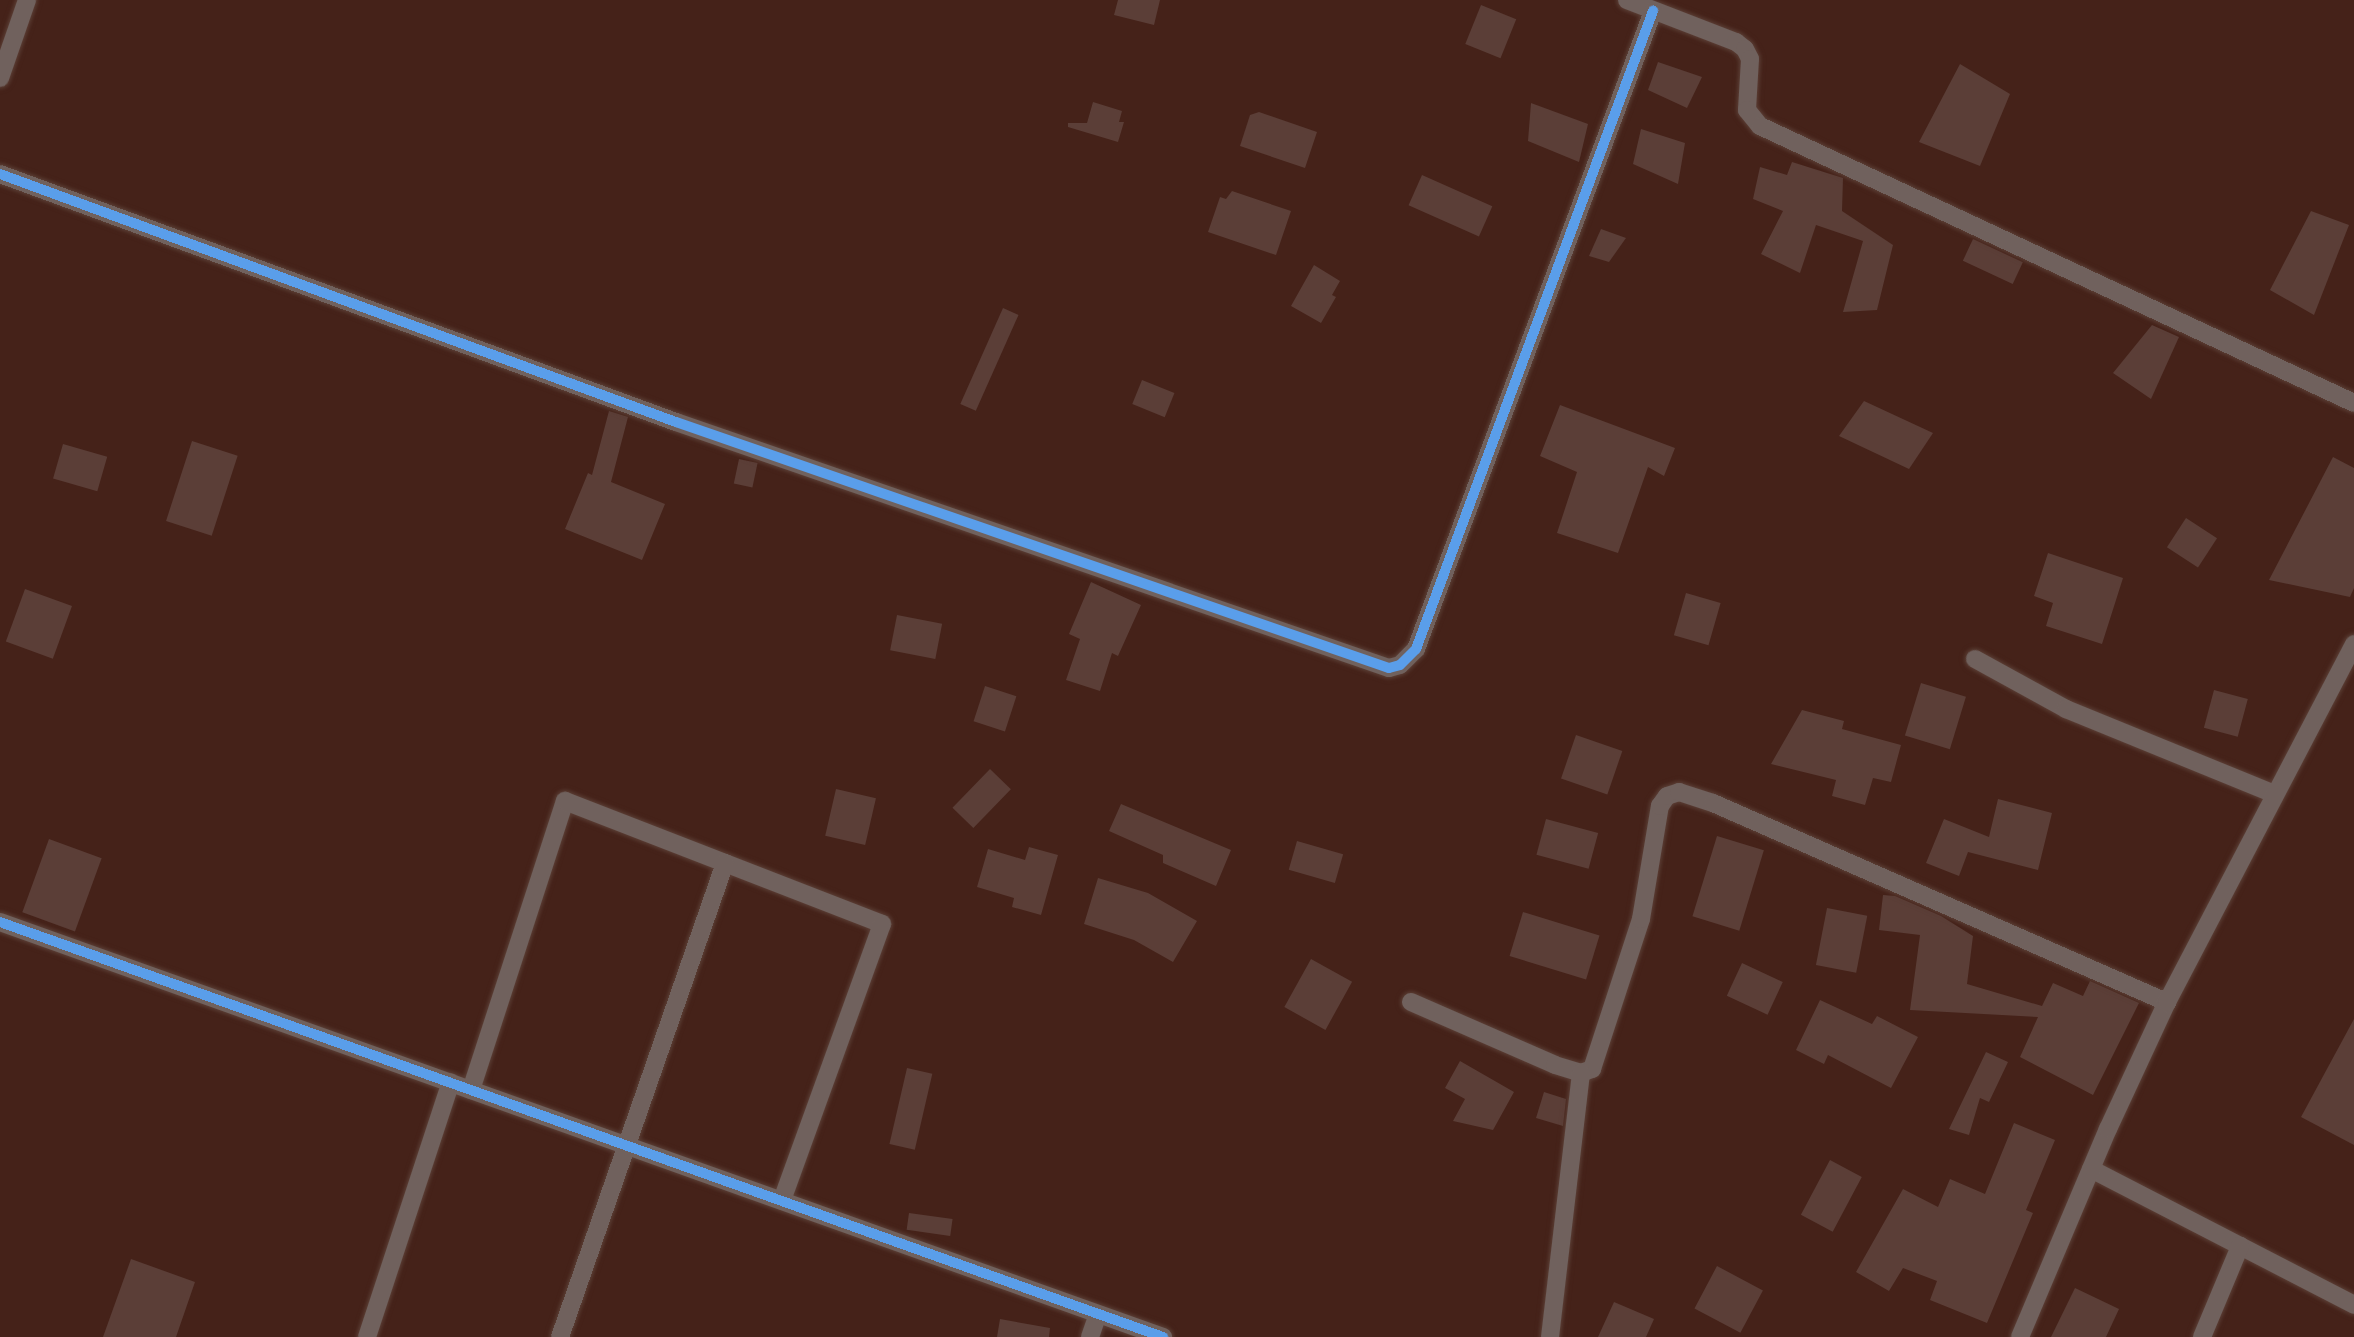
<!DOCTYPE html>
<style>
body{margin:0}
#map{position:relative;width:2354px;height:1337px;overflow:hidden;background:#452219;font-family:"Times New Roman",serif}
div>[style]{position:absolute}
.building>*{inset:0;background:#5b3e37;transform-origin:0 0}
.roads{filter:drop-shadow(0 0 2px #5b3f36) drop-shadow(0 0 2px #5b3f36)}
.street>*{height:18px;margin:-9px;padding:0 9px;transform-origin:9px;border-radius:9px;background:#70615d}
.cycleway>*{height:10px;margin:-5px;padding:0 5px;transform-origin:5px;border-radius:5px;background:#5a9eea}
span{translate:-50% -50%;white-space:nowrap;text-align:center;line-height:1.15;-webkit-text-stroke:6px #2b0f08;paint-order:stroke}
</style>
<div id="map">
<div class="building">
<i style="clip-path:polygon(1118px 0,1160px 0,1154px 25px,1114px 15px)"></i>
<i style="left:1481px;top:5px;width:38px;height:42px;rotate:22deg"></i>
<i style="clip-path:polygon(1658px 62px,1702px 77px,1687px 108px,1648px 90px)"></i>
<i style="clip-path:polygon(1960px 64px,2010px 94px,1980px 166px,1919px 142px)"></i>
<i style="clip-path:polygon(1093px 102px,1122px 111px,1119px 122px,1124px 122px,1118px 142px,1068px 127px,1068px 123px,1087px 123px)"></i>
<i style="clip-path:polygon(1531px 103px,1588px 124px,1579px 162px,1528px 141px)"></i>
<i style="clip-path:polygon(1259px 112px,1317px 132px,1305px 168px,1240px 146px,1250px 115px)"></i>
<i style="clip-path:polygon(1641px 129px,1685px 143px,1678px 184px,1633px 164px)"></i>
<i style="clip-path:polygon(1792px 162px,1843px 178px,1842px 211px,1893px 245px,1877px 310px,1843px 312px,1863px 241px,1816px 225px,1800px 273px,1761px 254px,1783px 211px,1753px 199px,1760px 167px,1787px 175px)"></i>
<i style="left:1422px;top:175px;width:77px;height:33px;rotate:24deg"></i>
<i style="clip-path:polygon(1232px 191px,1291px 211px,1276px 255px,1208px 232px,1220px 197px,1226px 199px)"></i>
<i style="clip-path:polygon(2311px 211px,2349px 225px,2314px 315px,2270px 290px)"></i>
<i style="clip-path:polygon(1601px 229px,1626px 238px,1609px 262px,1589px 256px)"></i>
<i style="left:1973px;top:239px;width:55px;height:24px;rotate:25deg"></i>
<i style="clip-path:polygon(1314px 265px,1340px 281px,1332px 295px,1336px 297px,1321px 323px,1291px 306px)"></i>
<i style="left:1003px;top:308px;width:17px;height:105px;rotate:24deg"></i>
<i style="clip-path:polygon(2152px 325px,2179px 337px,2151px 399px,2113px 373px)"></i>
<i style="left:1142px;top:380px;width:35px;height:26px;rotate:22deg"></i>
<i style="clip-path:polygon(1864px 401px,1933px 433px,1909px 469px,1839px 436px)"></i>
<i style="clip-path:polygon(1560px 405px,1675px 448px,1664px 476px,1648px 467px,1618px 553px,1557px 533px,1577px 472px,1540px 456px)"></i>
<i style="clip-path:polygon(609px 411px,628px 417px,611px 482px,665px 504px,642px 560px,565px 529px,588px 473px,592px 475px)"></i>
<i style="left:192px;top:441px;width:48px;height:84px;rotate:18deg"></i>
<i style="left:63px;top:444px;width:46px;height:36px;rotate:16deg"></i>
<i style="clip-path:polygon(2333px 457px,2354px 468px,2354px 588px,2350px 597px,2269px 580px)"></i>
<i style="left:739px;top:459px;width:19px;height:25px;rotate:12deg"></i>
<i style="left:2186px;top:518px;width:37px;height:35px;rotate:33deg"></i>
<i style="clip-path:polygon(2048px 553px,2123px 578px,2102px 644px,2046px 626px,2053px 603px,2034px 596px)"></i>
<i style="clip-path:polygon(1091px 582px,1141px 605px,1118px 656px,1112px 653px,1100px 691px,1066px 680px,1080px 639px,1069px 634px)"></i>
<i style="left:25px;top:589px;width:50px;height:56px;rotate:20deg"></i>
<i style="left:1686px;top:593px;width:36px;height:44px;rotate:16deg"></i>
<i style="left:897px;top:615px;width:46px;height:36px;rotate:11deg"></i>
<i style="left:1921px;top:683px;width:47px;height:55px;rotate:17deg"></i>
<i style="left:985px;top:686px;width:33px;height:37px;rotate:18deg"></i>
<i style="left:2214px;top:690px;width:35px;height:39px;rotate:15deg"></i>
<i style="clip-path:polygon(1802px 710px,1844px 721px,1842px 729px,1901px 745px,1891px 782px,1873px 778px,1865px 805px,1832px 796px,1836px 780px,1771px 764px)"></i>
<i style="left:1576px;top:735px;width:49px;height:46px;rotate:19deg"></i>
<i style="left:990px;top:769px;width:29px;height:54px;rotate:44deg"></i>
<i style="left:836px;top:789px;width:41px;height:48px;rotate:13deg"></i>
<i style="clip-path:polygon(1998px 799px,2052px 813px,2038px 870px,1968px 852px,1959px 876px,1926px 863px,1944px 819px,1989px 837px)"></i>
<i style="clip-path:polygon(1121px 804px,1231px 850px,1216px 886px,1163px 863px,1163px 855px,1109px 831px)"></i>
<i style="left:1546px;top:819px;width:54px;height:37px;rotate:15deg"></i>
<i style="left:1717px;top:836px;width:49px;height:84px;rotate:17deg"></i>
<i style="left:49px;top:839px;width:56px;height:78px;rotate:20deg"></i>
<i style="left:1297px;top:841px;width:48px;height:30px;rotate:16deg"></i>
<i style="clip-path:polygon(1029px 847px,1058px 855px,1041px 915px,1012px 907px,1014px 898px,977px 887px,988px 849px,1025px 860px)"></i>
<i style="clip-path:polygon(1098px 878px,1148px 893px,1197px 921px,1173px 962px,1134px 940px,1084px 924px)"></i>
<i style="clip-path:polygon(1883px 895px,1895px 896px,1941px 916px,1973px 936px,1967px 984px,2042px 1006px,2053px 983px,2083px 996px,2090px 981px,2139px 1003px,2093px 1095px,2020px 1057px,2038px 1017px,1910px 1010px,1920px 935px,1879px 930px)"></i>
<i style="left:1827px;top:908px;width:41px;height:58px;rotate:11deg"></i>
<i style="left:1523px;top:912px;width:80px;height:46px;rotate:17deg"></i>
<i style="left:1311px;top:959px;width:47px;height:55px;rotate:29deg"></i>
<i style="left:1742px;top:963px;width:45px;height:36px;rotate:25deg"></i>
<i style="clip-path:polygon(1820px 1000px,1872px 1024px,1877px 1016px,1918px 1037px,1891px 1088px,1828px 1055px,1824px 1064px,1796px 1050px)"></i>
<i style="clip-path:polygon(2354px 1019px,2354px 1145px,2301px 1117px)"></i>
<i style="clip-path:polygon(1986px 1052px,2008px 1062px,1989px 1102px,1980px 1098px,1969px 1135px,1949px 1129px)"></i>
<i style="clip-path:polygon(1460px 1061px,1514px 1092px,1493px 1130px,1453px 1121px,1465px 1099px,1445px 1088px)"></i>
<i style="left:907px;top:1068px;width:26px;height:78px;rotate:13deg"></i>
<i style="clip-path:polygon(1544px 1092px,1566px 1099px,1563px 1126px,1536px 1118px)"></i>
<i style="clip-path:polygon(2014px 1123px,2055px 1140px,2026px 1210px,2033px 1213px,1987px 1323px,1930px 1300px,1937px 1281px,1903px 1268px,1889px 1291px,1856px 1272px,1903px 1189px,1938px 1207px,1950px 1179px,1985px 1194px)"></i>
<i style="left:1830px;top:1160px;width:36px;height:62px;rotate:28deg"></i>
<i style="left:909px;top:1213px;width:44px;height:17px;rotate:8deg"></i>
<i style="clip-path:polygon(131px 1259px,195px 1282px,176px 1337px,103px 1337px)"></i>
<i style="left:1717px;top:1266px;width:52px;height:48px;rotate:28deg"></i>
<i style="clip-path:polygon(2075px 1288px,2119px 1309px,2106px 1337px,2051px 1337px)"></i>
<i style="clip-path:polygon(1614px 1302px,1654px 1319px,1646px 1337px,1598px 1337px)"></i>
<i style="clip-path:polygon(1000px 1319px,1050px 1328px,1049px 1337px,997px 1337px)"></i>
</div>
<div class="roads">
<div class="street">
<i style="left:1627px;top:0;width:117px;rotate:21.1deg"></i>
<i style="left:1736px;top:42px;width:11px;rotate:38deg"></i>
<i style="left:1745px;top:49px;width:11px;rotate:63deg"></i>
<i style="left:1750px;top:59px;width:51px;rotate:93.4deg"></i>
<i style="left:1747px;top:110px;width:21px;rotate:51deg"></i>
<i style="left:1760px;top:126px;width:655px;rotate:25deg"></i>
<i style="left:0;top:78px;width:83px;rotate:-70.9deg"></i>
<i style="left:0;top:174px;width:720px;rotate:20.15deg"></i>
<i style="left:676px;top:422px;width:754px;rotate:19.04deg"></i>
<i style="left:1389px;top:668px;width:11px;rotate:-15deg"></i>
<i style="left:1400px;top:665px;width:23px;rotate:-45deg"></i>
<i style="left:1416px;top:649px;width:681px;rotate:-69.62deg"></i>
<i style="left:1975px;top:659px;width:104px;rotate:28.8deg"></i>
<i style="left:2066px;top:709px;width:225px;rotate:22.2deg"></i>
<i style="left:0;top:922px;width:1235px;rotate:19.64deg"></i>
<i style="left:1411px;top:1002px;width:157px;rotate:23.6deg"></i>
<i style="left:1555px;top:1065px;width:27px;rotate:17deg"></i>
<i style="left:1581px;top:1073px;width:12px;rotate:-20deg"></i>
<i style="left:1592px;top:1069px;width:158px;rotate:-71.9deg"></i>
<i style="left:1641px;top:919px;width:115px;rotate:-80.5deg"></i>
<i style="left:1660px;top:806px;width:12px;rotate:-55deg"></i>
<i style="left:1667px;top:796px;width:13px;rotate:-18deg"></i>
<i style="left:1679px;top:792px;width:36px;rotate:18deg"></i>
<i style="left:1713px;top:803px;width:496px;rotate:23.7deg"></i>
<i style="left:471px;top:1090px;width:304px;rotate:-72deg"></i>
<i style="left:565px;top:801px;width:340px;rotate:21.2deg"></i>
<i style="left:882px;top:924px;width:294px;rotate:109.9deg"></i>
<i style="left:2091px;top:1169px;width:296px;rotate:27.3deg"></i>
<i style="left:367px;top:1337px;width:268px;rotate:-71.8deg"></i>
<i style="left:560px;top:1337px;width:502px;rotate:-70.81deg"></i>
<i style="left:1090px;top:1337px;width:24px;rotate:-71deg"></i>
<i style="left:1550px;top:1337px;width:266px;rotate:-83.3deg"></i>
<i style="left:2020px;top:1337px;width:226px;rotate:-67.1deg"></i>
<i style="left:2108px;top:1129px;width:140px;rotate:-65.1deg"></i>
<i style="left:2167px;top:1002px;width:404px;rotate:-62.4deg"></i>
<i style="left:2202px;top:1337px;width:99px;rotate:-67.3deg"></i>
</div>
</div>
<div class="cycleway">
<i style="left:0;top:174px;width:720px;rotate:20.15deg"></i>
<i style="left:676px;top:422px;width:754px;rotate:19.04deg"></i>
<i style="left:1389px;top:668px;width:11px;rotate:-15deg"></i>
<i style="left:1400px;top:665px;width:23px;rotate:-45deg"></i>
<i style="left:1416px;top:649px;width:681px;rotate:-69.62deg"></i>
<i style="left:0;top:922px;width:1235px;rotate:19.64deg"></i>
</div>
</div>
